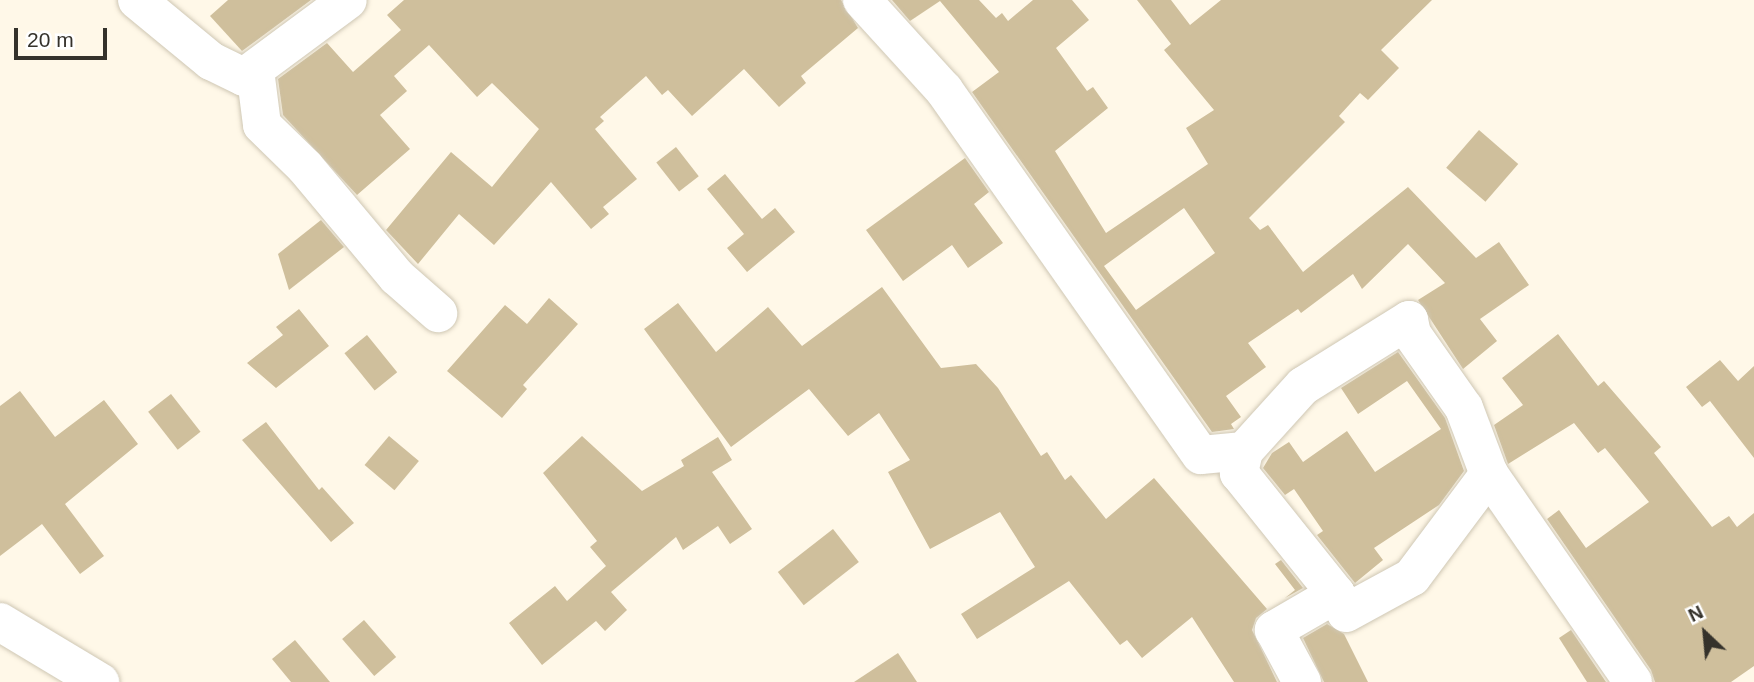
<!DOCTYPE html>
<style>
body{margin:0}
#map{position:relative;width:1754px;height:682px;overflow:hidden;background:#fff8e8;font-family:Helvetica,sans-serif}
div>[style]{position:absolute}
.building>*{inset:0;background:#cfbf9c;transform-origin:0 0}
.roads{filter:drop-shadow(0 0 2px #cfc7b4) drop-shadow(0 0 2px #cfc7b4)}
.minor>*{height:38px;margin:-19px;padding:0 19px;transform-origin:19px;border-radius:19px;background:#fff}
span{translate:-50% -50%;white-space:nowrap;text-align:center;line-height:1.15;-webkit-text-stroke:5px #fff;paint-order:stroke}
.north{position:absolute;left:1670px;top:598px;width:70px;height:70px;-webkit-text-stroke:5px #fff;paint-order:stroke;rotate:334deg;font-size:19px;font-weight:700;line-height:28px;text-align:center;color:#35322b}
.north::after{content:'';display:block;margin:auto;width:24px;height:32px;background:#35322b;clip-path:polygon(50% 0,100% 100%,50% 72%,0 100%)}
.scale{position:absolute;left:14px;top:28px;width:93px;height:32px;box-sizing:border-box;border:4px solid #35322b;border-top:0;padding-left:9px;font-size:21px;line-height:24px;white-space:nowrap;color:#35322b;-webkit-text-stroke:5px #fff;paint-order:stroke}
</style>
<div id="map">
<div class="building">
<i style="clip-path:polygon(228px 0,311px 0,242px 51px,210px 16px)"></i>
<i style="clip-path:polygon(404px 0,841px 0,858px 28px,801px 76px,806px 83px,779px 107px,744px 69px,692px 116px,668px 90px,662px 95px,646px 76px,600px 117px,604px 121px,595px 129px,637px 179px,603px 207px,609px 214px,591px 229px,551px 182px,494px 245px,459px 214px,418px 264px,386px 230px,451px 152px,492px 187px,539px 129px,492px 83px,477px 97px,429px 45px,394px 76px,407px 91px,380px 115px,410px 149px,357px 195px,283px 115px,278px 79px,327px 43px,353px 72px,401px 30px,387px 15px)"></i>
<i style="clip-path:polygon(evenodd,892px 0,979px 0,996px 18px,1002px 13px,1008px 21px,1033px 0,1072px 0,1089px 20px,1056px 48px,1087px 91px,1093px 87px,1108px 108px,1055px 151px,1106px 233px,1208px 164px,1186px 128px,1214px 110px,1164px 50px,1171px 44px,1137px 0,1171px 0,1190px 25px,1221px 0,1432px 0,1381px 50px,1399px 68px,1368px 100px,1360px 93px,1339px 116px,1345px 122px,1249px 218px,1260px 230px,1268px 225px,1303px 272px,1408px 187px,1476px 258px,1499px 242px,1529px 285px,1480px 319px,1497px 341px,1463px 369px,1418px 300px,1445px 283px,1408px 244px,1362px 289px,1353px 274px,1301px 313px,1298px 309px,1248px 343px,1266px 367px,1226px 396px,1241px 417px,1231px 424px,1234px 429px,1212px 432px,972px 92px,999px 72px,940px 1px,910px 21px,892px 0,1184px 208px,1215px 253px,1136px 310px,1104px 266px,1184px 208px)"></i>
<i style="left:1479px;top:130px;width:52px;height:50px;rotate:41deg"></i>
<i style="left:676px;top:147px;width:37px;height:25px;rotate:52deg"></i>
<i style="clip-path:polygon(965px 158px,989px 192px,974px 204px,1003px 243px,968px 268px,952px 245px,903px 281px,866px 230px)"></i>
<i style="clip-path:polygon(725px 174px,762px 219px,775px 208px,795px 232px,747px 272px,727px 248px,744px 234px,707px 189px)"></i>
<i style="clip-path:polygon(321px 220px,344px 247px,289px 290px,278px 254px)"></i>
<i style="clip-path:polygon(882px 287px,941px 368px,976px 364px,998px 388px,1041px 456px,1047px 452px,1065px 480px,1071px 475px,1106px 519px,1154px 478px,1267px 609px,1256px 618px,1252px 630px,1277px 682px,1234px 682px,1192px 617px,1142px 658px,1127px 640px,1120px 645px,1069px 581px,977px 639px,961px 614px,1035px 567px,1000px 512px,930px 549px,888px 472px,910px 460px,879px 413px,848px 436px,809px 389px,731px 447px,644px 329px,678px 303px,716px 352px,768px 307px,802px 346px)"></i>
<i style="clip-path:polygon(549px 298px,578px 324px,523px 385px,527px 389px,502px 418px,447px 371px,505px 305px,527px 324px)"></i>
<i style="clip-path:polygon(299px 309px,329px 346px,276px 388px,247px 363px,283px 335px,276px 327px)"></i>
<i style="clip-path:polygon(1558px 334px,1598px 386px,1604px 381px,1661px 447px,1654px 453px,1712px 527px,1729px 516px,1737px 527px,1754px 513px,1754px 666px,1731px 682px,1655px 682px,1651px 670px,1547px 519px,1559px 510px,1586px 548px,1649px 502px,1605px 448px,1598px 453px,1574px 423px,1508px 464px,1494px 425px,1523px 405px,1502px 378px)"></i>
<i style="left:367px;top:335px;width:48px;height:29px;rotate:51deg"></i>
<i style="clip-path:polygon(1398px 352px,1445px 418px,1464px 471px,1439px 505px,1374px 548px,1383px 560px,1355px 583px,1317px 535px,1323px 531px,1294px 489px,1285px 495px,1263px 468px,1272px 453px,1289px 442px,1303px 462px,1347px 431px,1375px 472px,1441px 429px,1407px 381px,1358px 414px,1341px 388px)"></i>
<i style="clip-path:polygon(1720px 360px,1738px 381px,1754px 366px,1754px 458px,1710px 401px,1702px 407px,1686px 387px)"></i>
<i style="clip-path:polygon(20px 391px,55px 437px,104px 400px,138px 444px,65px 504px,104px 556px,80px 574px,42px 524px,0 556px,0 406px)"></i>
<i style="left:171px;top:394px;width:48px;height:29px;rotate:52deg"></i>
<i style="clip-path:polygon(266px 422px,319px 490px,322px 487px,354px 523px,331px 542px,242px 440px)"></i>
<i style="left:389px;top:436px;width:39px;height:38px;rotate:40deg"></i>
<i style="clip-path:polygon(582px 436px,642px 491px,684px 466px,681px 460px,718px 437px,732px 460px,712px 472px,752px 529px,730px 544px,718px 526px,683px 550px,676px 537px,611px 592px,627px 610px,605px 631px,596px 621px,542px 665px,509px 623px,555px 586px,567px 601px,606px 566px,590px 547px,597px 541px,543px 473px)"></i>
<i style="left:833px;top:529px;width:42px;height:70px;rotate:52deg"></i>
<i style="clip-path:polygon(1281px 560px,1303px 588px,1285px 598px,1295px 590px,1275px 564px)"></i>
<i style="left:364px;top:620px;width:49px;height:29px;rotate:49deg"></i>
<i style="clip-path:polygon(1327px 624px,1344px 634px,1368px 682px,1324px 682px,1303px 638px)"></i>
<i style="clip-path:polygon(1571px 630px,1606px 682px,1587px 682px,1559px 638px)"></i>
<i style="clip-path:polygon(295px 640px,330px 682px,291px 682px,272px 659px)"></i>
<i style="clip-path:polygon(898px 653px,917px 682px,854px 682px)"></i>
</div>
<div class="roads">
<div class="minor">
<i style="left:137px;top:0;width:96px;rotate:39.5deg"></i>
<i style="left:211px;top:61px;width:37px;rotate:26deg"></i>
<i style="left:244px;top:77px;width:129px;rotate:-36.5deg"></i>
<i style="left:862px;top:0;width:122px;rotate:47.7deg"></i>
<i style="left:944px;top:90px;width:446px;rotate:54.9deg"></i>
<i style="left:1201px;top:455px;width:43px;rotate:-5.3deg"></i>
<i style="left:1244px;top:451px;width:23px;rotate:103deg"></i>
<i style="left:1239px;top:473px;width:155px;rotate:51.3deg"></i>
<i style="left:1336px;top:594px;width:72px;rotate:149.9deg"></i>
<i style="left:1274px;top:630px;width:59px;rotate:61.7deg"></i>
<i style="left:255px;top:70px;width:55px;rotate:82.7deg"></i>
<i style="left:262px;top:125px;width:60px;rotate:44.3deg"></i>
<i style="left:305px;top:167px;width:143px;rotate:50.1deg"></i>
<i style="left:397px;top:277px;width:55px;rotate:41.3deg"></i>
<i style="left:1244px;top:451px;width:88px;rotate:-47.8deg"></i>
<i style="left:1303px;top:386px;width:125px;rotate:-31.9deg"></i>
<i style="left:1409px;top:320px;width:14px;rotate:78deg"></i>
<i style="left:1412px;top:334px;width:90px;rotate:54.9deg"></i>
<i style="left:1464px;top:408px;width:71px;rotate:69.3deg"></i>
<i style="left:1489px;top:474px;width:253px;rotate:55.3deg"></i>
<i style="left:1336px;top:594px;width:21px;rotate:62deg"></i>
<i style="left:1346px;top:613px;width:75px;rotate:-28.6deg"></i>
<i style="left:1412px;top:577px;width:129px;rotate:-53.2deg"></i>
<i style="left:0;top:622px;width:117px;rotate:31deg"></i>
</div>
</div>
<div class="north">N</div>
<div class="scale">20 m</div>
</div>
